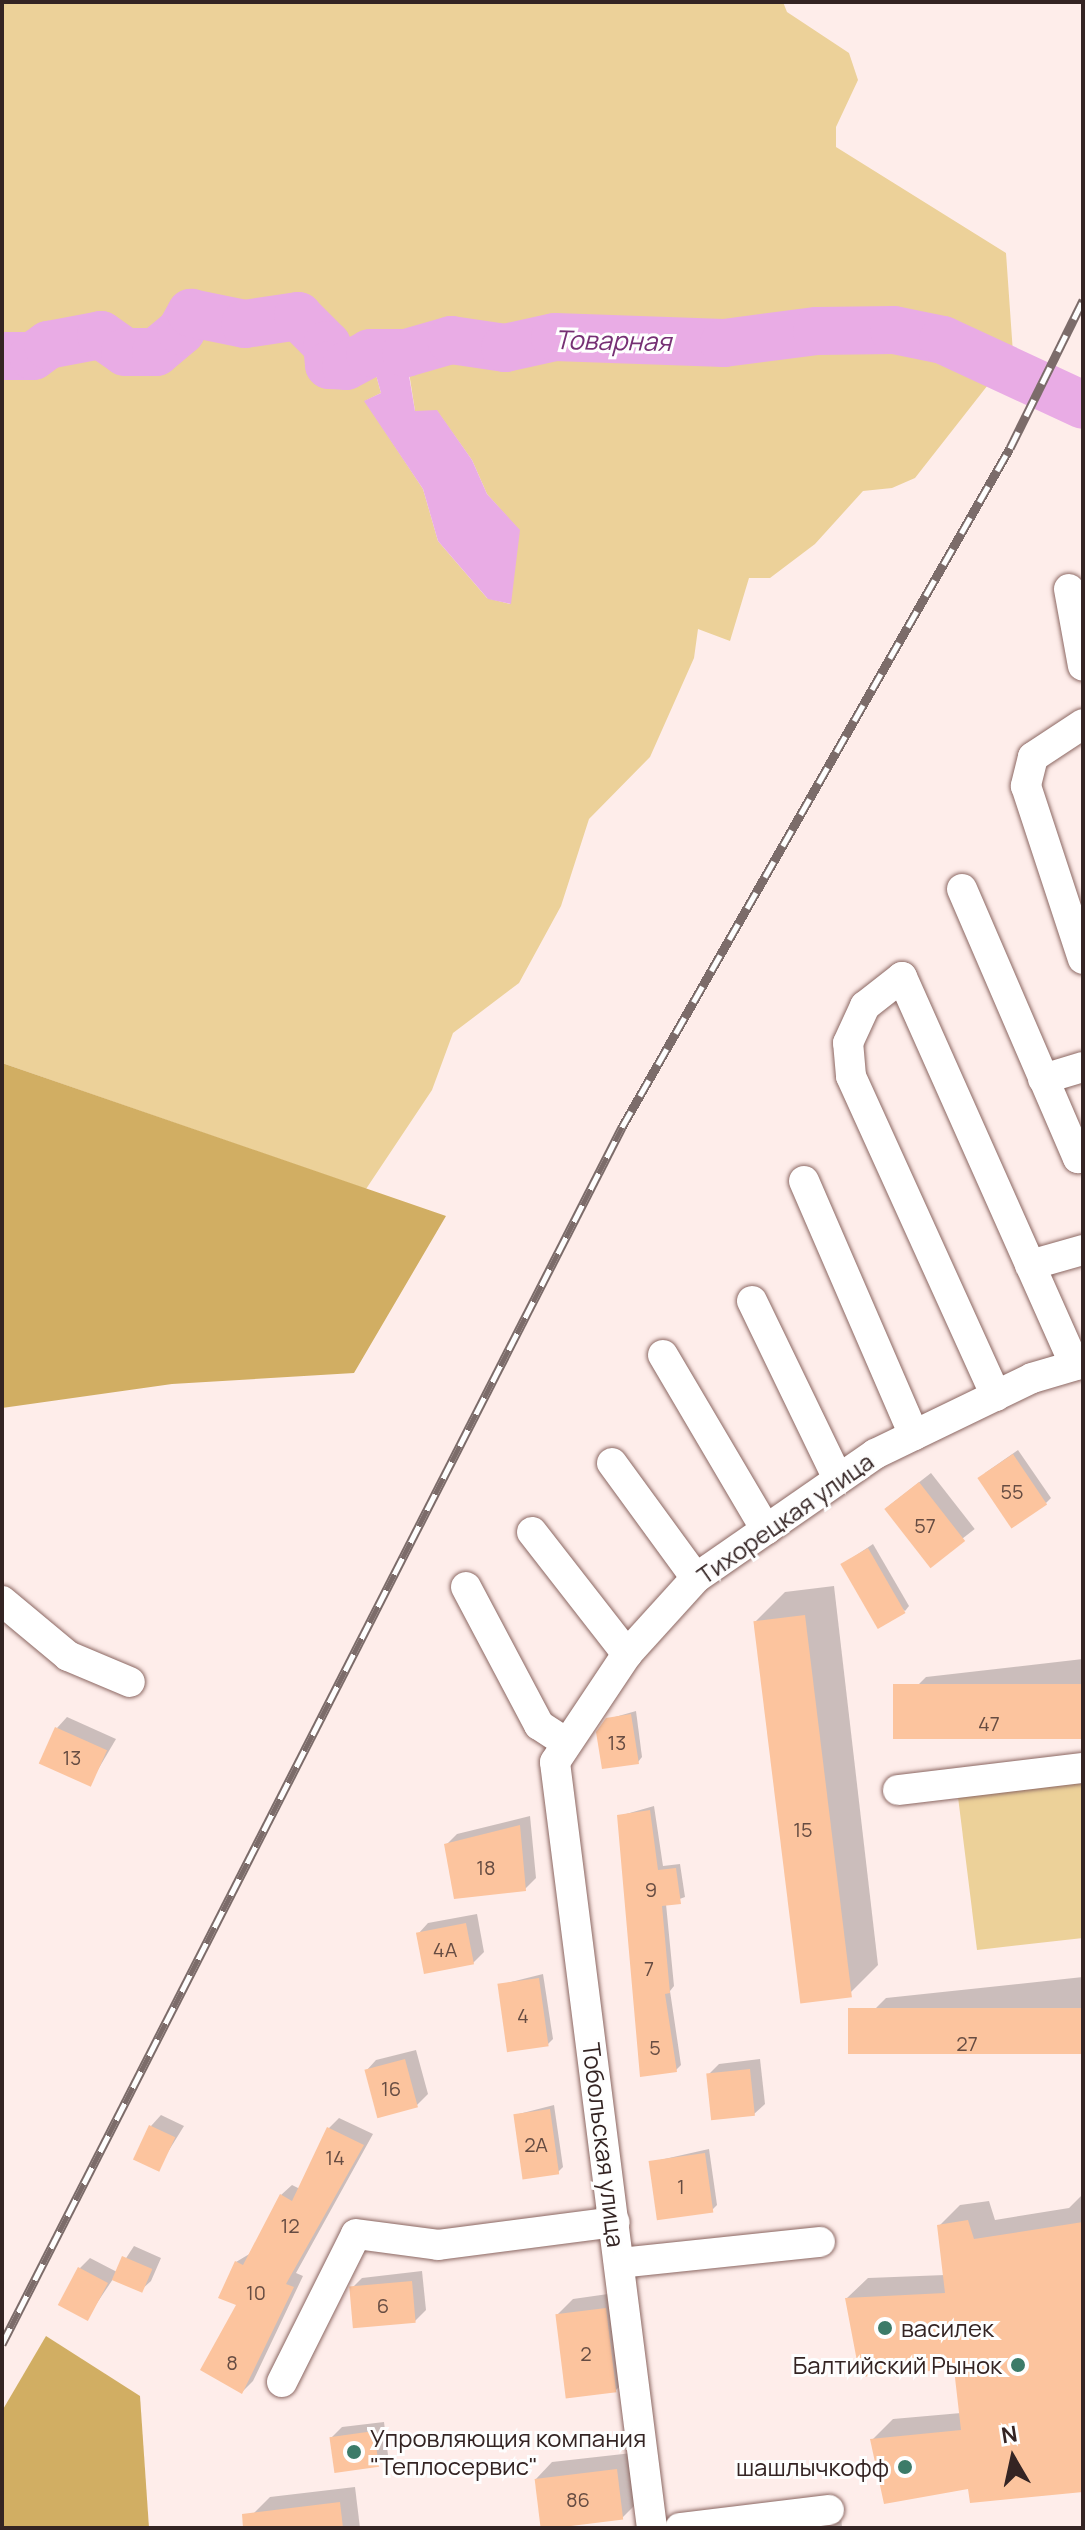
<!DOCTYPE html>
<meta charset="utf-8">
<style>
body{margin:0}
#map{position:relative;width:1085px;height:2530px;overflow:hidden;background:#feedea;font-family:Manrope,sans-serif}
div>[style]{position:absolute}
.green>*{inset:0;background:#ecd199}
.forest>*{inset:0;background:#d1ae63}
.water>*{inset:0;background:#e9ace5}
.shadow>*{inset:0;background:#0003;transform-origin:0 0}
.river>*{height:48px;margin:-24px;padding:0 24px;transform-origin:24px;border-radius:24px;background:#e9ace5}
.building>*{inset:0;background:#fcc49e;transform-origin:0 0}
.roads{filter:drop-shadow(0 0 2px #8b6762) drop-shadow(0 0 2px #8b6762)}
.minor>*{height:30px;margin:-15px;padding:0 15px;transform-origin:15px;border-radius:15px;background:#fff}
.rail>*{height:9px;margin-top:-4.5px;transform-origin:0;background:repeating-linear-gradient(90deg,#fefefe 0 18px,#7c6c6a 0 36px);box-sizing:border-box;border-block:2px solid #7c6c6a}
.dots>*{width:22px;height:22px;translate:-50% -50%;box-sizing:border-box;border:4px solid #fefefe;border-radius:50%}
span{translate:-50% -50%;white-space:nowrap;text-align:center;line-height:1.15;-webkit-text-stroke:6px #fefefe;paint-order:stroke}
.number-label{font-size:20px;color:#664c42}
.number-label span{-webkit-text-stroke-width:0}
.street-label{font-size:24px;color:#342423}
.poi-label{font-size:24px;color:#342423}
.left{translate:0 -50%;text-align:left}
.right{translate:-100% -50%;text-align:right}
.water-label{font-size:26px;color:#763074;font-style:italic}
.frame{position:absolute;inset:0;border:4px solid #342423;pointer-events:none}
.north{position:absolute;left:973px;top:2418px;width:80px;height:80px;-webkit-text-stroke:6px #fefefe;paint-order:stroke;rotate:351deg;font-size:22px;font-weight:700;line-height:32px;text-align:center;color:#342423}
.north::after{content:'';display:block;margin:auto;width:28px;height:36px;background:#342423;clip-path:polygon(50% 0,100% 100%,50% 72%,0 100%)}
</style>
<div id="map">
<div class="green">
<i style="clip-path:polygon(evenodd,2px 2px,783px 2px,787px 12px,849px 53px,858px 80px,836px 127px,836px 147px,1006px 253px,1013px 353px,915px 478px,892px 488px,863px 491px,815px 544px,770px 578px,749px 578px,730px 641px,698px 629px,694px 658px,650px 757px,589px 819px,561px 906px,519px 983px,453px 1033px,432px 1090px,366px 1189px,2px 1063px,2px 2px,370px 353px,406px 353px,415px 411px,437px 411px,472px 460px,487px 494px,519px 530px,510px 604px,487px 598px,438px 541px,423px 489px,365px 401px,381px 393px,370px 353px)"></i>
<i style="clip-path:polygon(1083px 1783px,1083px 1938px,977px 1950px,958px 1797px)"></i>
</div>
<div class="forest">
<i style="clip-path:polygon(2px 1063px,446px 1216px,354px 1373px,172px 1384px,2px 1408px)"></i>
<i style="clip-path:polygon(46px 2336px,140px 2396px,149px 2528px,2px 2528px,2px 2411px)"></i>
</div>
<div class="water">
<i style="clip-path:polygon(401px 329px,415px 411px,437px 410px,472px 460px,487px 494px,520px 530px,511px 604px,488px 599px,438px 541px,423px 489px,364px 401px,381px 393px,370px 353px,378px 337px)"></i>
</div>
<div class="shadow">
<i style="clip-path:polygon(1018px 1450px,1051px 1498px,1046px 1503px,985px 1473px)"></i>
<i style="left:931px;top:1473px;width:71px;height:57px;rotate:52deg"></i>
<i style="clip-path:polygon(873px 1544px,909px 1606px,905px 1611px,843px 1564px)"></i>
<i style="clip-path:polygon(834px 1586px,878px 1965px,848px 1995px,755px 1622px,785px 1592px)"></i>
<i style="clip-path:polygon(1083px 1659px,1083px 1737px,896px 1707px,926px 1677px)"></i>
<i style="clip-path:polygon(636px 1711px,642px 1757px,638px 1762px,608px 1719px)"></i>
<i style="clip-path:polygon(67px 1717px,116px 1739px,89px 1785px,57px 1728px)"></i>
<i style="clip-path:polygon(654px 1806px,663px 1866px,680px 1864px,685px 1897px,666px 1904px,674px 1986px,670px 1991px,681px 2065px,676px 2070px,619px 1816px)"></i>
<i style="clip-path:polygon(530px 1816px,536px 1878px,525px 1889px,446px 1845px,457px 1834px)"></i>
<i style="clip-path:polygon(477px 1914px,484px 1952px,473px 1963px,418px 1934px,428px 1923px)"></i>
<i style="clip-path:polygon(543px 1974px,553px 2039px,548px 2044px,499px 1985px)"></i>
<i style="clip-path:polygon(1083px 1977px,1083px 2052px,851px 2033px,886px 1998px)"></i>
<i style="clip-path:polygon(416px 2050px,428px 2094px,417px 2105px,366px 2071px,376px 2060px)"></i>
<i style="clip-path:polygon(760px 2059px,765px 2104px,754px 2114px,708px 2075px,719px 2064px)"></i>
<i style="clip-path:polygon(554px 2105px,563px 2167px,558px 2172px,515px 2115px)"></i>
<i style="clip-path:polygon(161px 2115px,184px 2126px,158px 2168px,151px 2126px)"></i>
<i style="clip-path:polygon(339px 2118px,373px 2134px,296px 2273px,303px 2276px,253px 2381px,242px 2392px,236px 2262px,251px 2253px,281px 2195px,292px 2185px,300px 2189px,328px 2129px)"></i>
<i style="clip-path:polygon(709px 2149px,717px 2205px,712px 2210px,651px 2162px)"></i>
<i style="clip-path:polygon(1083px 2194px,1083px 2490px,970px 2487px,872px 2440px,893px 2419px,961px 2413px,956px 2367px,847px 2298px,868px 2278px,945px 2275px,939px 2226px,960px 2205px,989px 2201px,995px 2220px,1069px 2208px)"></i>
<i style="clip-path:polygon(134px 2246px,161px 2258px,151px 2281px,140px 2291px,113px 2279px,87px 2318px,80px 2268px,90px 2258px,117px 2272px)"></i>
<i style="clip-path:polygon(422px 2271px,426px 2310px,415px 2321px,351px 2289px,362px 2278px)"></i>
<i style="clip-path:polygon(622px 2292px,632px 2374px,616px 2390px,557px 2315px,573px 2299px)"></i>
<i style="clip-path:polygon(384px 2422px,388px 2455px,378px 2465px,331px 2438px,342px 2427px)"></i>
<i style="clip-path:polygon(632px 2453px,638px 2502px,622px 2518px,536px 2479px,552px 2462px)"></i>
<i style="clip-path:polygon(355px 2487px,360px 2528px,255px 2528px,253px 2514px,270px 2497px)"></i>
<i style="clip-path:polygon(841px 2515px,842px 2528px,720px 2528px)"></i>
</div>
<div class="river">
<i style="left:2px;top:356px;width:31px"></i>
<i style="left:33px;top:356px;width:19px;rotate:-36deg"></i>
<i style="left:48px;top:345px;width:54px;rotate:-10.7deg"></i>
<i style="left:101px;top:335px;width:29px;rotate:35deg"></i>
<i style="left:125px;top:352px;width:31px"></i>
<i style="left:156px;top:352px;width:33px;rotate:-40deg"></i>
<i style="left:181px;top:331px;width:21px;rotate:-61deg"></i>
<i style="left:191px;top:313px;width:55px;rotate:11.5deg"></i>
<i style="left:245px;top:324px;width:54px;rotate:-8.6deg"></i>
<i style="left:298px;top:316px;width:41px;rotate:45deg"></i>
<i style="left:327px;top:345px;width:20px;rotate:84deg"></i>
<i style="left:329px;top:365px;width:17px;rotate:3deg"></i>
<i style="left:346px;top:366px;width:27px;rotate:-28deg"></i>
<i style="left:370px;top:353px;width:36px"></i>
<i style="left:406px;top:353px;width:47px;rotate:-16.1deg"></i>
<i style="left:451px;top:340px;width:55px;rotate:8.4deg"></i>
<i style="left:505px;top:348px;width:51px;rotate:-12.4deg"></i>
<i style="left:555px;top:337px;width:169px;rotate:2deg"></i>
<i style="left:724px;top:343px;width:94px;rotate:-7.4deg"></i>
<i style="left:817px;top:331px;width:77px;rotate:-0.7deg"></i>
<i style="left:894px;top:330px;width:50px;rotate:11.5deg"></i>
<i style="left:943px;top:340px;width:154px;rotate:24.9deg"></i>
</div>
<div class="building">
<i style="left:1013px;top:1454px;width:61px;height:43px;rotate:56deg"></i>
<i style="left:919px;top:1482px;width:75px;height:44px;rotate:52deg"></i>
<i style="left:868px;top:1548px;width:75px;height:32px;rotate:60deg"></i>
<i style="left:805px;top:1615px;width:385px;height:52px;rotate:83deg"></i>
<i style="left:1083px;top:1684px;width:55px;height:190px;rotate:90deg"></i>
<i style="clip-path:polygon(631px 1714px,639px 1764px,602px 1769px,596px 1732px,606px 1718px)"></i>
<i style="left:55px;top:1727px;width:57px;height:40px;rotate:24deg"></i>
<i style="clip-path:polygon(650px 1810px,658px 1870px,676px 1868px,681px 1904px,662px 1906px,670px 1993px,665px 1994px,677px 2072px,640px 2077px,617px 1815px)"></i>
<i style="clip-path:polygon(520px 1825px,526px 1891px,454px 1899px,444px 1844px)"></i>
<i style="left:466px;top:1923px;width:42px;height:51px;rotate:79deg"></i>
<i style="left:539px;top:1978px;width:69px;height:42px;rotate:82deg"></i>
<i style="left:1083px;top:2008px;width:46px;height:235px;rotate:90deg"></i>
<i style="left:405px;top:2059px;width:50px;height:42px;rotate:75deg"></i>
<i style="left:750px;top:2069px;width:47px;height:44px;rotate:84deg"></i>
<i style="left:550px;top:2109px;width:66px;height:37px;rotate:82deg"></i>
<i style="left:149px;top:2125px;width:29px;height:38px;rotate:25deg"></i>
<i style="clip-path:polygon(327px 2127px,364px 2145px,286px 2284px,294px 2287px,242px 2394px,200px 2370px,236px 2305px,218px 2298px,235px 2261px,243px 2265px,280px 2194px,292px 2201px)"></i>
<i style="left:705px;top:2153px;width:60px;height:57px;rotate:82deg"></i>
<i style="clip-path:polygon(968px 2220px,974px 2239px,1083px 2222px,1083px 2492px,970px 2503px,968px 2489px,884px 2504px,870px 2439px,961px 2430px,954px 2369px,860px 2377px,845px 2298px,945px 2293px,937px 2225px)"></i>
<i style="left:122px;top:2256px;width:33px;height:26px;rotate:23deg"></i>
<i style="left:78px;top:2267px;width:34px;height:43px;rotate:28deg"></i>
<i style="left:412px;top:2281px;width:42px;height:63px;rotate:85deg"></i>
<i style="left:606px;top:2308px;width:85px;height:51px;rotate:83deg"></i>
<i style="left:374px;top:2431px;width:36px;height:45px;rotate:82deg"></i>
<i style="left:617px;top:2469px;width:51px;height:83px;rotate:83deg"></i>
<i style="clip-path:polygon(340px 2502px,343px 2528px,243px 2528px,242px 2514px)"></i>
</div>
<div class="roads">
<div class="minor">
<i style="left:1069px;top:589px;width:78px;rotate:79.7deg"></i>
<i style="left:1083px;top:724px;width:60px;rotate:146.6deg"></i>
<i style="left:1033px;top:757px;width:30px;rotate:104deg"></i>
<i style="left:1026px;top:786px;width:182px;rotate:71.8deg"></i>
<i style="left:962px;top:889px;width:293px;rotate:66.7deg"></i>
<i style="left:1078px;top:1158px;width:5px;rotate:-22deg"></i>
<i style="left:1043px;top:1079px;width:42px;rotate:-16.7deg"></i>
<i style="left:804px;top:1181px;width:277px;rotate:66.6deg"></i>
<i style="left:1030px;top:1265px;width:55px;rotate:-15.8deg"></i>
<i style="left:752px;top:1301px;width:198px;rotate:64.2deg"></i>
<i style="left:663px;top:1355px;width:203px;rotate:59.5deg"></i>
<i style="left:996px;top:1396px;width:351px;rotate:-114.4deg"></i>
<i style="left:851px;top:1076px;width:33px;rotate:-95deg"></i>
<i style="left:848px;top:1043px;width:41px;rotate:-65.3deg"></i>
<i style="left:865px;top:1006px;width:47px;rotate:-38.1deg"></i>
<i style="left:902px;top:977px;width:425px;rotate:66deg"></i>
<i style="left:612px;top:1463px;width:142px;rotate:53.9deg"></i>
<i style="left:532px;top:1532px;width:155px;rotate:52.1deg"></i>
<i style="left:466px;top:1587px;width:156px;rotate:62.1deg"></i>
<i style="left:539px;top:1725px;width:33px;rotate:33deg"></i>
<i style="left:2px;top:1601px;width:86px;rotate:39.8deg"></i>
<i style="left:68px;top:1656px;width:67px;rotate:22.8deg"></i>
<i style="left:898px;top:1790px;width:186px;rotate:-6.8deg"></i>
<i style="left:619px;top:2263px;width:202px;rotate:-6deg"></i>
<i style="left:282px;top:2382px;width:165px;rotate:-63.4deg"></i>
<i style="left:356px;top:2234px;width:83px;rotate:7.6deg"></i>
<i style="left:438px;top:2245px;width:178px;rotate:-7.4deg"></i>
<i style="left:652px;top:2528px;width:772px;rotate:-97.22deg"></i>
<i style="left:555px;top:1762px;width:130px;rotate:-56.3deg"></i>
<i style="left:627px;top:1654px;width:103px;rotate:-47.8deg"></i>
<i style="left:696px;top:1578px;width:218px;rotate:-34.7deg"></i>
<i style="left:875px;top:1454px;width:174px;rotate:-25.8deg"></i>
<i style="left:1032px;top:1378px;width:53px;rotate:-16.4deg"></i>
<i style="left:680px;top:2528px;width:150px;rotate:-6.9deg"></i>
</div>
</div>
<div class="rail">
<i style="left:2px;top:2344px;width:1366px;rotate:-63deg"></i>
<i style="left:622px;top:1127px;width:782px;rotate:-60.26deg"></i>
<i style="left:1010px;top:448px;width:165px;rotate:-63.7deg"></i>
</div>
<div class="dots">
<i style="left:885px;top:2328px;background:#3c7b68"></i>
<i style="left:1018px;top:2365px;background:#3c7b68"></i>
<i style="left:354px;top:2452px;background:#3c7b68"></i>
<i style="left:905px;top:2467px;background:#3c7b68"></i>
</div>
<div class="number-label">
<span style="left:1012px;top:1491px">55</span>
<span style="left:925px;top:1525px">57</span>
<span style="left:989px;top:1723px">47</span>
<span style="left:617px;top:1742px">13</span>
<span style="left:72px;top:1757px">13</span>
<span style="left:803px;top:1829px">15</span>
<span style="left:486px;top:1867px">18</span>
<span style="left:651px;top:1889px">9</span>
<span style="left:445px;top:1949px">4А</span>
<span style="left:649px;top:1968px">7</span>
<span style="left:523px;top:2015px">4</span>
<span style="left:967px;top:2043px">27</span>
<span style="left:655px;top:2047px">5</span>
<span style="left:391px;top:2088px">16</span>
<span style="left:536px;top:2144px">2А</span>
<span style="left:335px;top:2157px">14</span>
<span style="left:681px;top:2186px">1</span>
<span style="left:290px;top:2225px">12</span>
<span style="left:256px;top:2292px">10</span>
<span style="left:383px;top:2305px">6</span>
<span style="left:586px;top:2353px">2</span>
<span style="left:232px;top:2362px">8</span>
<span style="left:578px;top:2499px">86</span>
</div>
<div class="street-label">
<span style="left:785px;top:1518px;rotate:-35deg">Тихорецкая улица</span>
<span style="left:604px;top:2145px;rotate:83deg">Тобольская улица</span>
</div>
<div class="poi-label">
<span class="left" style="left:901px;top:2328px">василек</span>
<span class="right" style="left:1002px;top:2365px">Балтийский Рынок</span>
<span class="left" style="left:370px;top:2452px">Упровляющия компания<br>"Теплосервис"</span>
<span class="right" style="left:889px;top:2467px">шашлычкофф</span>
</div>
<div class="water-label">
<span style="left:613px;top:341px;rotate:1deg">Товарная</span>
</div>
<div class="frame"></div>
<div class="north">N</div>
</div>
